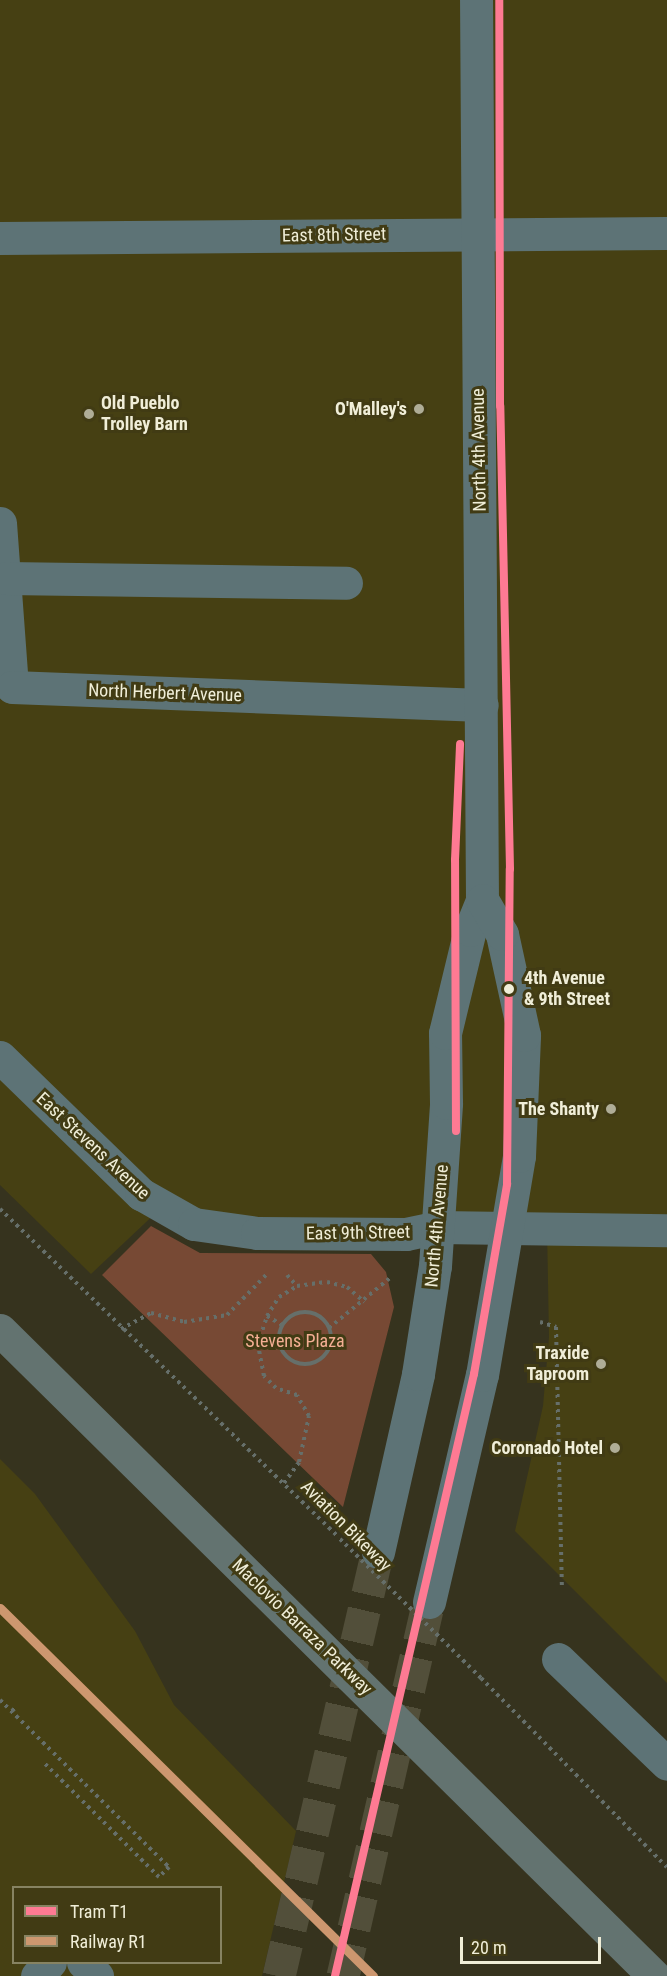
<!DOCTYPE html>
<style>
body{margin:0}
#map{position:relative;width:667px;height:1976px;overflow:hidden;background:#36331e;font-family:"Roboto Condensed",sans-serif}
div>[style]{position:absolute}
.built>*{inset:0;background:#464013}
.green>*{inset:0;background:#774934}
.minor-tunnel>*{height:33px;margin-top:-16.5px;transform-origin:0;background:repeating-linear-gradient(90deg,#524f3a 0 33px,transparent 0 49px)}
.path>*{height:4px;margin-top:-2px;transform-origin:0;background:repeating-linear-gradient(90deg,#666f6a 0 3px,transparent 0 7.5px)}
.path>.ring{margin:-2px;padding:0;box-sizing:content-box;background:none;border:4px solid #666f6a;border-radius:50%}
.minor>*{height:33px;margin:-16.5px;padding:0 16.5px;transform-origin:16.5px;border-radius:16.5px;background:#5d7376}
.major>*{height:33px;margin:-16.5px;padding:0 16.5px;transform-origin:16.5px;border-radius:16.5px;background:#637370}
.rail>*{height:7px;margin-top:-3.5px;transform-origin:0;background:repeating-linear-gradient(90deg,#413b14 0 14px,#656d65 0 28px);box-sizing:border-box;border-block:2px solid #656d65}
.path-bridge>*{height:4px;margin-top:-2px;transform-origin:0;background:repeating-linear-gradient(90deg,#666f6a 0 3px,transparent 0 7.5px)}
.rail-1>*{height:9px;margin:-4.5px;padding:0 4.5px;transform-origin:4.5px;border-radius:4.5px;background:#cd976f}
.tram-1>*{height:8px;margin:-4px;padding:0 4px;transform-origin:4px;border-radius:4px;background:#fe7a93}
.dots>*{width:16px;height:16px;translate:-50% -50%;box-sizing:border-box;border:3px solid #413b14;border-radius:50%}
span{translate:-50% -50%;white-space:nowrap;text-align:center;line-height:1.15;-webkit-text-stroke:6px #413b14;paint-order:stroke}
.street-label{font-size:18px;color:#f0eed8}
.poi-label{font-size:18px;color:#f0eed8;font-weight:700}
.left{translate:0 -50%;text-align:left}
.right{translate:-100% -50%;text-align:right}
.stop-label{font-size:18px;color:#f0eed8;font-weight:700}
.park-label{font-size:18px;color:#f5af94}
.legend{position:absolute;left:12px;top:1886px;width:210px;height:78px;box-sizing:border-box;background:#413b14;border:2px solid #878362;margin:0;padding:8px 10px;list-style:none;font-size:18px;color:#f0eed8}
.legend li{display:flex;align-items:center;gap:12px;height:30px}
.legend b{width:30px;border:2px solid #878362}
.scale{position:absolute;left:460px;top:1937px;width:141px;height:27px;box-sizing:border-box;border:3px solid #f0eed8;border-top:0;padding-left:8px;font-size:18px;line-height:21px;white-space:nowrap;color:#f0eed8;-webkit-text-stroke:4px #413b14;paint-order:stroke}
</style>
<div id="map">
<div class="built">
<i style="clip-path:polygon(0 0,667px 0,667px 1683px,515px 1531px,543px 1406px,549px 1337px,547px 1227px,418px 1233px,161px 1208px,91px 1274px,0 1185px)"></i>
<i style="clip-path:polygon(evenodd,0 1459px,35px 1494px,135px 1631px,174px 1705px,296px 1831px,262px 1976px,0 1976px,0 1459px,14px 1888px,220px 1888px,220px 1962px,14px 1962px,14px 1888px)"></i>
</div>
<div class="green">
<i style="clip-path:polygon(151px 1226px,200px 1253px,371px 1254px,386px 1272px,394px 1307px,343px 1507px,102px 1275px)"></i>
</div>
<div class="minor-tunnel">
<i style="left:279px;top:1976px;width:435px;rotate:-76.9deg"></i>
<i style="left:343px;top:1976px;width:384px;rotate:-77.1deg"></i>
</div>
<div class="path">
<i style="left:0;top:1209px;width:471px;rotate:44.1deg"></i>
<i style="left:287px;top:1275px;width:15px;rotate:48deg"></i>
<i class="ring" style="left:279px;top:1312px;width:48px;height:48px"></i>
<i style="left:267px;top:1316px;width:17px;rotate:31deg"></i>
<i style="left:540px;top:1322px;width:17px;rotate:17deg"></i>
<i style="left:556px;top:1327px;width:260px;rotate:88.7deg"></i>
<i style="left:329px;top:1328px;width:80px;rotate:-39.4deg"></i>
<i style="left:121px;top:1329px;width:34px;rotate:-28deg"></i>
<i style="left:151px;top:1313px;width:34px;rotate:15deg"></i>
<i style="left:184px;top:1322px;width:44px;rotate:-9.2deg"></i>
<i style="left:227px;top:1315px;width:57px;rotate:-45.7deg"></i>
<i style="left:284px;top:1483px;width:26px;rotate:-54deg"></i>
<i style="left:299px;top:1462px;width:47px;rotate:-77.7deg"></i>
<i style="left:309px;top:1416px;width:24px;rotate:-120deg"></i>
<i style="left:297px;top:1395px;width:22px;rotate:-162deg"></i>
<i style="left:276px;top:1388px;width:17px;rotate:-135deg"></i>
<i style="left:264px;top:1376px;width:33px;rotate:-101deg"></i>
<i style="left:258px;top:1344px;width:29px;rotate:-72deg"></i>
<i style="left:267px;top:1316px;width:22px;rotate:-58deg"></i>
<i style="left:279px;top:1297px;width:21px;rotate:-31deg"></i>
<i style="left:297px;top:1286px;width:30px;rotate:-8deg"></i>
<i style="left:327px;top:1282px;width:21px;rotate:14deg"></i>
<i style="left:347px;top:1287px;width:23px;rotate:41deg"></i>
<i style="left:481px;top:1678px;width:265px;rotate:45.5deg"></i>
<i style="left:0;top:1700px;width:238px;rotate:44.7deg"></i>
<i style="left:169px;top:1867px;width:14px;rotate:135deg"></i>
<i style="left:159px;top:1877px;width:163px;rotate:-135.2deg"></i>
<i style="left:12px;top:1711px;width:7px;rotate:-45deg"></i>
</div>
<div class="minor">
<i style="left:0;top:238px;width:667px;rotate:-0.43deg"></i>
<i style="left:0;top:523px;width:164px;rotate:85.8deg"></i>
<i style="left:12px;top:687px;width:470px;rotate:2.2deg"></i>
<i style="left:6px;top:578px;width:340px;rotate:0.8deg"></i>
<i style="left:0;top:1057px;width:197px;rotate:44.2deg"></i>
<i style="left:141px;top:1194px;width:61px;rotate:29.5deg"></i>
<i style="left:194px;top:1224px;width:64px;rotate:8.1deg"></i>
<i style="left:257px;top:1233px;width:149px;rotate:0.4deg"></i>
<i style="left:406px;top:1234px;width:33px;rotate:-12deg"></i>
<i style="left:438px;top:1227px;width:229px;rotate:0.8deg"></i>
<i style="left:378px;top:1552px;width:182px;rotate:-77.3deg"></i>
<i style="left:418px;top:1374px;width:109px;rotate:-81.1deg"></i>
<i style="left:435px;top:1266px;width:163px;rotate:-86.1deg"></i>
<i style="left:446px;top:1103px;width:70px;rotate:-90.8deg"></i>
<i style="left:445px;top:1033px;width:106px;rotate:-76.4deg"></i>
<i style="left:470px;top:930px;width:32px;rotate:-68deg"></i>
<i style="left:482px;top:900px;width:900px;rotate:-90.38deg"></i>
<i style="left:429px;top:1602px;width:233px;rotate:-76.9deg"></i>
<i style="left:482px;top:1375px;width:222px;rotate:-80.4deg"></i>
<i style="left:519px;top:1156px;width:121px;rotate:-87.6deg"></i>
<i style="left:524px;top:1035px;width:103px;rotate:-102.3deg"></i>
<i style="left:502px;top:934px;width:39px;rotate:-120deg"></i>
<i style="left:558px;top:1659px;width:151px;rotate:43.9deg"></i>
<i style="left:83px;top:1962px;width:20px;rotate:45deg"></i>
<i style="left:37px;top:1976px;width:19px;rotate:-47deg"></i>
</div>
<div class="major">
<i style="left:0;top:1330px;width:919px;rotate:44.65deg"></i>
</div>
<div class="rail">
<i style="left:0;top:1608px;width:524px;rotate:44.61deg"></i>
</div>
<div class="path-bridge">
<i style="left:340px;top:1539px;width:198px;rotate:44.6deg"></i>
</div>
<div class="rail-1">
<i style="left:0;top:1608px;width:524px;rotate:44.61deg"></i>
</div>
<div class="tram-1">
<i style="left:456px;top:1131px;width:271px;rotate:-90.2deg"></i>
<i style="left:455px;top:860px;width:116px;rotate:-87.5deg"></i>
<i style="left:335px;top:1976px;width:618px;rotate:-77deg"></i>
<i style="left:474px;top:1374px;width:193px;rotate:-80.1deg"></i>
<i style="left:507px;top:1184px;width:315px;rotate:-89.5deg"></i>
<i style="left:510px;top:869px;width:463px;rotate:-91.2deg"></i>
<i style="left:500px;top:406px;width:406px;rotate:-90.1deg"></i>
</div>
<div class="dots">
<i style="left:419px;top:409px;background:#afad97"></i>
<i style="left:89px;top:414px;background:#afad97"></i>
<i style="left:509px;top:989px;background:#f0eed8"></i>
<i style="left:611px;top:1109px;background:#afad97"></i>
<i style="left:601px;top:1364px;background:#afad97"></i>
<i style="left:615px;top:1448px;background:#afad97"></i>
</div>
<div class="street-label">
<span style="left:334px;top:235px;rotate:-1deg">East 8th Street</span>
<span style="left:479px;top:450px;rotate:-91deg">North 4th Avenue</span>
<span style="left:165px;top:693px;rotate:2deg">North Herbert Avenue</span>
<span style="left:93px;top:1146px;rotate:43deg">East Stevens Avenue</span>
<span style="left:437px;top:1226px;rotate:-85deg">North 4th Avenue</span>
<span style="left:358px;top:1233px;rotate:-1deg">East 9th Street</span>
<span style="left:346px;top:1526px;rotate:45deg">Aviation Bikeway</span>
<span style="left:302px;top:1627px;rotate:44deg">Maclovio Barraza Parkway</span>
</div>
<div class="poi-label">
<span class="left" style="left:101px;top:414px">Old Pueblo<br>Trolley Barn</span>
<span class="right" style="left:407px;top:409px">O'Malley's</span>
<span class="right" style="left:599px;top:1109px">The Shanty</span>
<span class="right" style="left:589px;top:1364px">Traxide<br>Taproom</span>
<span class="right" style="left:603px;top:1448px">Coronado Hotel</span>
</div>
<div class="stop-label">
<span class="left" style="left:524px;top:989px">4th Avenue<br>&amp; 9th Street</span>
</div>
<div class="park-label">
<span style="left:295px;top:1341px">Stevens Plaza</span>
</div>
<ul class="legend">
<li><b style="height:8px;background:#fe7a93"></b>Tram T1</li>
<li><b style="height:8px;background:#cd976f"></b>Railway R1</li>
</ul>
<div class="scale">20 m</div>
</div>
